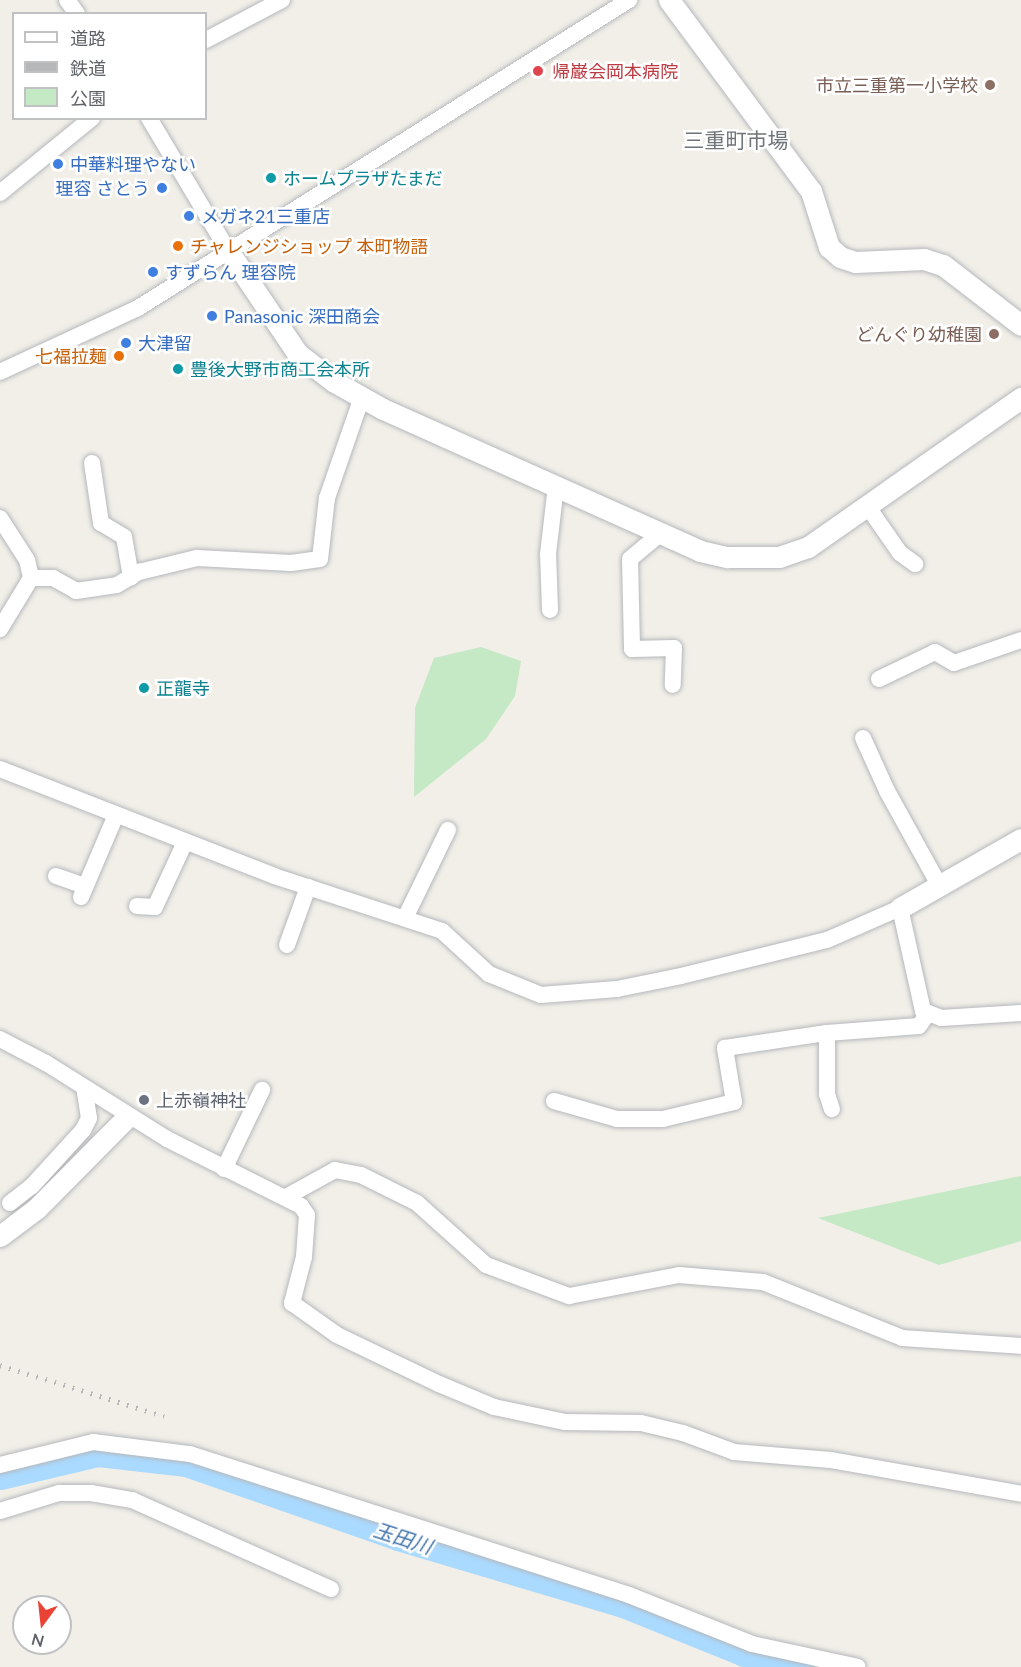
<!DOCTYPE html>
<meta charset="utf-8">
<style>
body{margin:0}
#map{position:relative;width:1021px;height:1667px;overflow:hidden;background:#f1efe8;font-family:Lato,"Noto Sans JP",sans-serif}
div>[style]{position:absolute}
.green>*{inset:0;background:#c5e8c5}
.river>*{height:27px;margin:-13.5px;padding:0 13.5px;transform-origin:13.5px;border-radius:13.5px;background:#aadaff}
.roads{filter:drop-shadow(0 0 2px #b5b8bc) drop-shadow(0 0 2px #b5b8bc)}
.minor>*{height:16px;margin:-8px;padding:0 8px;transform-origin:8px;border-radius:8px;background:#fff}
.tertiary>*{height:21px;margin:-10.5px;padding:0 10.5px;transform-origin:10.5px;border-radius:10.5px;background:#fff}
.rail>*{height:4.5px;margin-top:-2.25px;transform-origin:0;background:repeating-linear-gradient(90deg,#b6b7b8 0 1.5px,transparent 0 9.5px)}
.dots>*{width:16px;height:16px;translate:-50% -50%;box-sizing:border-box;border:3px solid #fff;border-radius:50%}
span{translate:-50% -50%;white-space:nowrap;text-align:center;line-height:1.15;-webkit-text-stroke:5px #fff;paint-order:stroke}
.health-label{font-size:18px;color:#be3a42}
.left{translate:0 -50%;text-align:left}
.education-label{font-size:18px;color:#785e54}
.right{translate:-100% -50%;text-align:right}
.shop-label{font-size:18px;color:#366cbe}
.culture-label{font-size:18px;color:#0d838f}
.food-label{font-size:18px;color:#c56008}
.worship-label{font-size:18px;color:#5b616d}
.water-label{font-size:20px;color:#4174aa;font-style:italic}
.quarter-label{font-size:21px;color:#70757a}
.legend{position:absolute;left:12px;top:12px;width:195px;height:108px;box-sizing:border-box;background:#fff;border:2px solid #bfc1c3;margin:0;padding:8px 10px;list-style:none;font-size:18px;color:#5f6368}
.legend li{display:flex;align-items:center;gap:12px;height:30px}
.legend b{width:30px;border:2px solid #bfc1c3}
.north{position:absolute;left:12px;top:1595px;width:60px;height:60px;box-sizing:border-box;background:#fff;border:2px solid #bfc1c3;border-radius:50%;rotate:195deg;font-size:16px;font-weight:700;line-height:24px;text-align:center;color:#5f6368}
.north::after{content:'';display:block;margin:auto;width:21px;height:27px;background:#ea4335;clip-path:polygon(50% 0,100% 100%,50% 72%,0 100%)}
</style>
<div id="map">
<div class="green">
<i style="clip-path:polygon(481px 647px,521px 661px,515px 696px,486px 739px,414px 797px,415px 708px,434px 658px)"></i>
<i style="clip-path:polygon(1021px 1176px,1021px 1241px,939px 1265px,818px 1218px)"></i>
</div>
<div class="river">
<i style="left:0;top:1476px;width:101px;rotate:-13.2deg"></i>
<i style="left:98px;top:1453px;width:89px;rotate:6.5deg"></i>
<i style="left:186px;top:1463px;width:225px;rotate:19.2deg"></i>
<i style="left:398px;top:1537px;width:235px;rotate:16.6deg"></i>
<i style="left:623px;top:1604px;width:131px;rotate:22deg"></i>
<i style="left:744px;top:1653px;width:59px;rotate:13.8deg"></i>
</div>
<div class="roads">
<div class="minor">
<i style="left:67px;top:0;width:17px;rotate:54deg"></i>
<i style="left:206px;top:40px;width:86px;rotate:-27.8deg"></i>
<i style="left:149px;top:118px;width:156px;rotate:59.2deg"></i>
<i style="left:0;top:193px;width:119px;rotate:-39.2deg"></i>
<i style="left:0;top:372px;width:152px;rotate:-24.9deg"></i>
<i style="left:138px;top:308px;width:580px;rotate:-32.1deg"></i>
<i style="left:92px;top:463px;width:61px;rotate:81.5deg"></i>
<i style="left:101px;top:523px;width:27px;rotate:31deg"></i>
<i style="left:124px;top:537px;width:41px;rotate:80.1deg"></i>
<i style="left:868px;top:507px;width:56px;rotate:55.2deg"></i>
<i style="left:900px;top:553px;width:19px;rotate:36deg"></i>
<i style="left:0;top:518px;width:50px;rotate:57.3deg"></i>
<i style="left:27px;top:560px;width:18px;rotate:77deg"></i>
<i style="left:31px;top:578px;width:60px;rotate:121.3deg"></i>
<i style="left:661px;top:533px;width:40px;rotate:140deg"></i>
<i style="left:630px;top:559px;width:90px;rotate:88.7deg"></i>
<i style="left:632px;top:649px;width:42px;rotate:-1.4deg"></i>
<i style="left:674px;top:648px;width:37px;rotate:92deg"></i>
<i style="left:31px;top:578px;width:22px"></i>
<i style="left:53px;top:578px;width:26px;rotate:29deg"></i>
<i style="left:76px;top:591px;width:41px;rotate:-8.3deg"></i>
<i style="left:117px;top:585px;width:26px;rotate:-31deg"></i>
<i style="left:139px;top:572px;width:60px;rotate:-13.6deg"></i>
<i style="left:197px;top:558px;width:94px;rotate:3deg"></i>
<i style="left:291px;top:563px;width:29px;rotate:-8deg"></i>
<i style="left:320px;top:559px;width:61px;rotate:-83.5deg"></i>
<i style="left:327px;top:498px;width:107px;rotate:-70.9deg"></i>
<i style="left:550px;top:610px;width:56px;rotate:-92deg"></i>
<i style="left:548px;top:554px;width:68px;rotate:-83.3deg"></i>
<i style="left:879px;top:679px;width:62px;rotate:-25.7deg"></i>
<i style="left:935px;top:652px;width:22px;rotate:30deg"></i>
<i style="left:954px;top:663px;width:71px;rotate:-18.9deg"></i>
<i style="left:863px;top:738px;width:58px;rotate:65.6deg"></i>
<i style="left:887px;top:791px;width:107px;rotate:61deg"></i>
<i style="left:0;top:769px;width:294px;rotate:21.3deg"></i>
<i style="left:274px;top:876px;width:177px;rotate:18.1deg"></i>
<i style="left:442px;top:931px;width:64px;rotate:42.5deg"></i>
<i style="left:489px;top:974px;width:56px;rotate:22deg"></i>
<i style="left:541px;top:995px;width:76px;rotate:-4.5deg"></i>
<i style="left:617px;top:989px;width:65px;rotate:-11.5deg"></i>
<i style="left:681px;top:976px;width:150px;rotate:-13.9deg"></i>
<i style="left:827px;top:940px;width:80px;rotate:-23.7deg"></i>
<i style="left:900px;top:908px;width:106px;rotate:77.4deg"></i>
<i style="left:923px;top:1011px;width:19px;rotate:21deg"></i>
<i style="left:941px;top:1018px;width:80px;rotate:-3.6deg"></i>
<i style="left:56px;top:876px;width:31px;rotate:19deg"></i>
<i style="left:81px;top:897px;width:89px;rotate:-66.9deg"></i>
<i style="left:137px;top:906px;width:18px;rotate:3deg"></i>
<i style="left:155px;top:907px;width:72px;rotate:-65.2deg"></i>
<i style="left:405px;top:918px;width:98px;rotate:-64deg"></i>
<i style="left:287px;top:945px;width:62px;rotate:-70.1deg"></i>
<i style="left:827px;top:1033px;width:61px;rotate:90deg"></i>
<i style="left:827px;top:1094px;width:16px;rotate:72deg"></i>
<i style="left:0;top:1039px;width:52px;rotate:27.6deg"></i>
<i style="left:46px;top:1063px;width:143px;rotate:32.1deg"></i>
<i style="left:167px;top:1139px;width:150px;rotate:26.6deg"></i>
<i style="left:301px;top:1206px;width:11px;rotate:56deg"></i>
<i style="left:307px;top:1215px;width:42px;rotate:94.1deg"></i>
<i style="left:304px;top:1257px;width:48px;rotate:104.6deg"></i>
<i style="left:292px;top:1303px;width:55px;rotate:35.4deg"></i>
<i style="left:337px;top:1335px;width:113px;rotate:25.7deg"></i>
<i style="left:439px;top:1384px;width:60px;rotate:22.7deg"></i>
<i style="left:494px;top:1407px;width:73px;rotate:11.9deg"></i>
<i style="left:565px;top:1422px;width:76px;rotate:0.8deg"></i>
<i style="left:641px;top:1423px;width:43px;rotate:13.4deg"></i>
<i style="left:683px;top:1433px;width:54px;rotate:20.4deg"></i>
<i style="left:734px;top:1452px;width:97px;rotate:4.7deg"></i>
<i style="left:831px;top:1460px;width:193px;rotate:10.1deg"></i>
<i style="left:554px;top:1101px;width:66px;rotate:15.9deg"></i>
<i style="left:617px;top:1119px;width:46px"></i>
<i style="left:663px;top:1119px;width:73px;rotate:-13.5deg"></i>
<i style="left:734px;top:1102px;width:55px;rotate:-99.5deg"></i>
<i style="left:725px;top:1048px;width:103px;rotate:-8.4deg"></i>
<i style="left:827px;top:1033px;width:92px;rotate:-4.4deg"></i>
<i style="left:919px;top:1026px;width:16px;rotate:-55deg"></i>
<i style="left:224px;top:1169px;width:88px;rotate:-64.3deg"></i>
<i style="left:286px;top:1197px;width:56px;rotate:-28.9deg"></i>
<i style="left:335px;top:1170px;width:26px;rotate:11deg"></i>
<i style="left:361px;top:1175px;width:63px;rotate:26.6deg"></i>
<i style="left:417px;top:1203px;width:93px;rotate:41.9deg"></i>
<i style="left:486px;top:1265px;width:89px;rotate:20.5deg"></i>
<i style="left:569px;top:1296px;width:112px;rotate:-10.8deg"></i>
<i style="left:679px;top:1275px;width:84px;rotate:4.8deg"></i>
<i style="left:763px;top:1282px;width:150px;rotate:21.9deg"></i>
<i style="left:902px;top:1338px;width:119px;rotate:3.8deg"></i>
<i style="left:10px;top:1203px;width:28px;rotate:-38deg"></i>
<i style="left:32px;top:1186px;width:76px;rotate:-47.7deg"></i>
<i style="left:83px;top:1130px;width:13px;rotate:-63deg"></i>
<i style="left:89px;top:1118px;width:30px;rotate:-99deg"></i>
<i style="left:0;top:1465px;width:96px;rotate:-13.9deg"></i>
<i style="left:93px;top:1442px;width:98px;rotate:7.1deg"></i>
<i style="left:190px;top:1454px;width:461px;rotate:17.8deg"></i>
<i style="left:629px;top:1595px;width:132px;rotate:21.7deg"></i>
<i style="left:752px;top:1644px;width:108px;rotate:12.2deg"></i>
<i style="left:0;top:1511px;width:62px;rotate:-17deg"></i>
<i style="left:59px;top:1493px;width:32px"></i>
<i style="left:91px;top:1493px;width:42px;rotate:9.7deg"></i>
<i style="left:132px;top:1500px;width:218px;rotate:24.1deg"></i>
</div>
<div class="tertiary">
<i style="left:669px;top:0;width:238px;rotate:53.4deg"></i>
<i style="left:811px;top:191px;width:59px;rotate:72.2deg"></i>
<i style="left:829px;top:247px;width:15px;rotate:42deg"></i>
<i style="left:840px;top:257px;width:16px;rotate:18deg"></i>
<i style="left:855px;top:262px;width:69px;rotate:-2.5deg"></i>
<i style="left:924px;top:259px;width:20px;rotate:18deg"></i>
<i style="left:943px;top:265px;width:98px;rotate:37.6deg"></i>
<i style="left:229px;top:252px;width:122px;rotate:56deg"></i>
<i style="left:297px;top:353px;width:46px;rotate:37.9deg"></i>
<i style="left:333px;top:381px;width:57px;rotate:29.2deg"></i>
<i style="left:383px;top:409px;width:347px;rotate:24.1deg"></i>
<i style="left:700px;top:551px;width:28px;rotate:13deg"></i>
<i style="left:727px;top:557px;width:52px"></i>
<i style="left:779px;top:557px;width:31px;rotate:-19deg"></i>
<i style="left:808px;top:547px;width:260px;rotate:-35deg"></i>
<i style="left:900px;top:908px;width:139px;rotate:-29.7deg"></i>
<i style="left:0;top:1236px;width:46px;rotate:-37.1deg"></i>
<i style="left:37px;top:1208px;width:128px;rotate:-45.3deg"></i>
</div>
</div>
<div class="rail">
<i style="left:0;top:1365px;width:172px;rotate:17.3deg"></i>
</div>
<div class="dots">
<i style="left:538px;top:71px;background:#e0444e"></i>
<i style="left:990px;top:85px;background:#8d6e63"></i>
<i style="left:58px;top:164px;background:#3f7fe0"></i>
<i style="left:271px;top:178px;background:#0f9aa8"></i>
<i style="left:162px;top:188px;background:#3f7fe0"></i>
<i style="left:189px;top:216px;background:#3f7fe0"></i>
<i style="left:178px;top:246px;background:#e8710a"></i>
<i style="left:153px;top:272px;background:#3f7fe0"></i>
<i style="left:212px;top:316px;background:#3f7fe0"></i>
<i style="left:994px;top:334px;background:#8d6e63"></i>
<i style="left:126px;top:343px;background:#3f7fe0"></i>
<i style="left:119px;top:356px;background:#e8710a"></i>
<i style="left:178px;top:369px;background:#0f9aa8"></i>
<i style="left:144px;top:688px;background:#0f9aa8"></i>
<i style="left:144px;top:1100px;background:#6b7280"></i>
</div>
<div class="health-label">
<span class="left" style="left:552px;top:71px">帰巌会岡本病院</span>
</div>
<div class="education-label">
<span class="right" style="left:978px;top:85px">市立三重第一小学校</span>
<span class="right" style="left:982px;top:334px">どんぐり幼稚園</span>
</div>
<div class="shop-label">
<span class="left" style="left:70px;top:164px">中華料理やない</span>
<span class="right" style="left:150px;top:188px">理容 さとう</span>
<span class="left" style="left:201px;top:216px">メガネ21三重店</span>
<span class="left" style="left:165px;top:272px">すずらん 理容院</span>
<span class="left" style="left:224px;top:316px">Panasonic 深田商会</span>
<span class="left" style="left:138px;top:343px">大津留</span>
</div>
<div class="culture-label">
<span class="left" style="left:283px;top:178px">ホームプラザたまだ</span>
<span class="left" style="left:190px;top:369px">豊後大野市商工会本所</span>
<span class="left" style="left:156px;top:688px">正龍寺</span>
</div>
<div class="food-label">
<span class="left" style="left:190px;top:246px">チャレンジショップ 本町物語</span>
<span class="right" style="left:107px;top:356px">七福拉麺</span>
</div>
<div class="worship-label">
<span class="left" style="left:156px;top:1100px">上赤嶺神社</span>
</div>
<div class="water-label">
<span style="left:403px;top:1538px;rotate:18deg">玉田川</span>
</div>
<div class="quarter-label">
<span style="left:736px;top:140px">三重町市場</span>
</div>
<ul class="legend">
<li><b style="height:8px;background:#fff"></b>道路</li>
<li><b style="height:8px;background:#b6b7b8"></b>鉄道</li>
<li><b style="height:16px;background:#c5e8c5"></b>公園</li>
</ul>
<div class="north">N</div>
</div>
